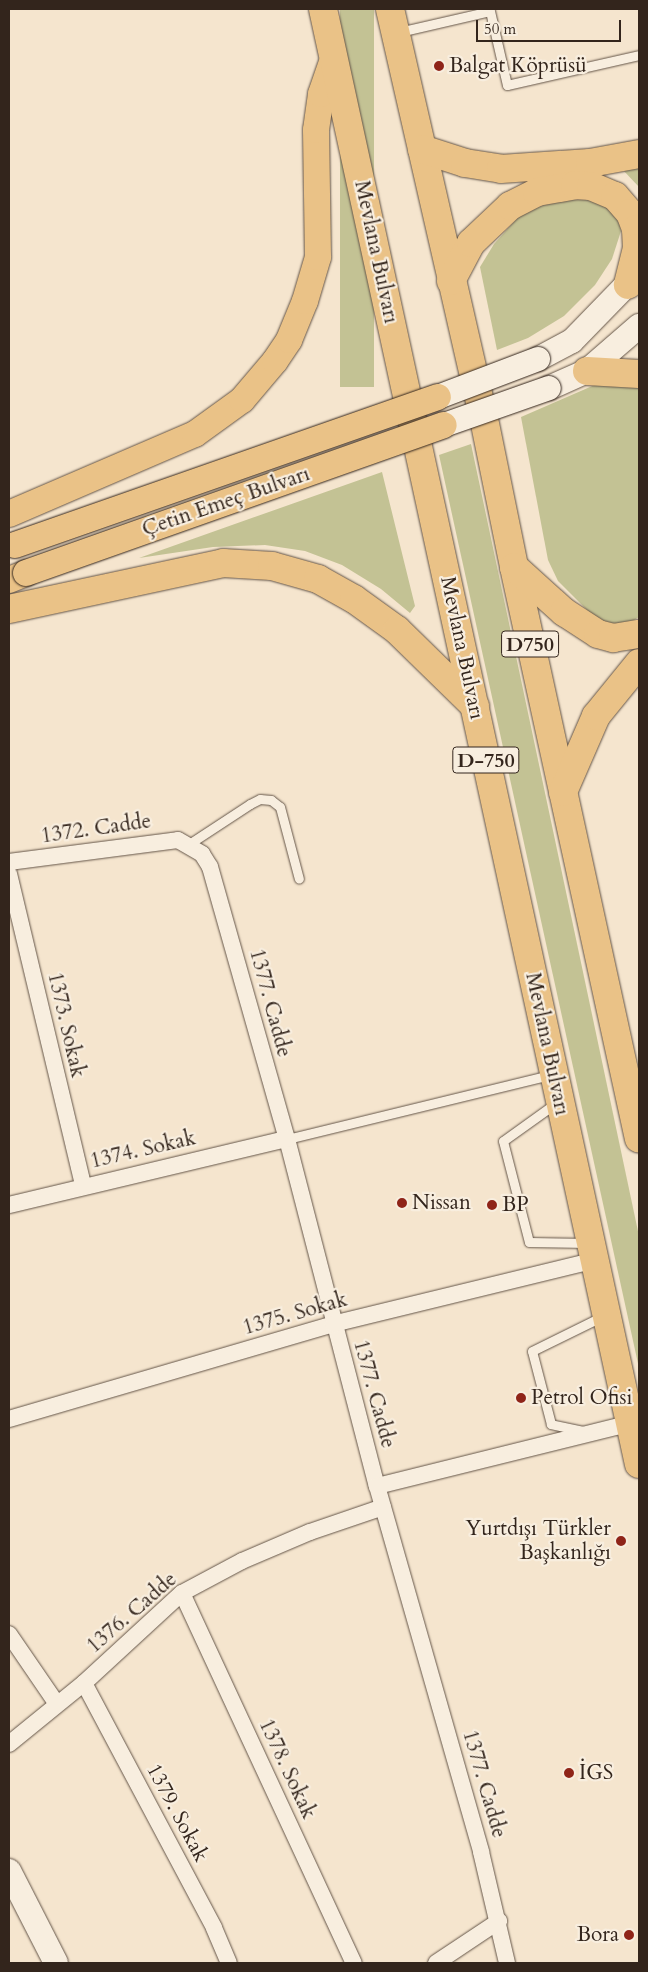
<!DOCTYPE html>
<meta charset="utf-8">
<style>
body{margin:0}
#map{position:relative;width:648px;height:1972px;overflow:hidden;background:#f5e5ce;font-family:Cardo,serif}
div>[style]{position:absolute}
.green>*{inset:0;background:#c3c294;transform-origin:0 0}
.roads{filter:drop-shadow(0 0 1px #645548) drop-shadow(0 0 1px #645548)}
.service>*{height:9px;margin:-4.5px;padding:0 4.5px;transform-origin:4.5px;border-radius:4.5px;background:#f8eedf}
.minor>*{height:16px;margin:-8px;padding:0 8px;transform-origin:8px;border-radius:8px;background:#f8eedf}
.secondary>*{height:24px;margin:-12px;padding:0 12px;transform-origin:12px;border-radius:12px;background:#f8eedf}
.primary>*{height:26px;margin:-13px;padding:0 13px;transform-origin:13px;border-radius:13px;background:#eac287}
.trunk>*{height:28px;margin:-14px;padding:0 14px;transform-origin:14px;border-radius:14px;background:#eac287}
.bridges{filter:drop-shadow(0 0 1px #33251c) drop-shadow(0 0 1px #33251c)}
.secondary-bridge>*{height:24px;margin:-12px;padding:0 12px;transform-origin:12px;border-radius:12px;background:#f8eedf}
.primary-bridge>*{height:26px;margin:-13px;padding:0 13px;transform-origin:13px;border-radius:13px;background:#eac287}
.dots>*{width:14px;height:14px;translate:-50% -50%;box-sizing:border-box;border:2px solid #f8eedf;border-radius:50%}
span{translate:-50% -50%;white-space:nowrap;text-align:center;line-height:1.15;-webkit-text-stroke:4.5px #f8eedf;paint-order:stroke}
.shield-label span{padding:1px 4px;background:#f8eedf;border:1px solid;border-radius:4px;-webkit-text-stroke-width:0}
.shield-label{font-size:20px;color:#33251c;font-weight:700}
.poi-label{font-size:21px;color:#33251c}
.left{translate:0 -50%;text-align:left}
.right{translate:-100% -50%;text-align:right}
.street-label{font-size:21px;color:#33251c}
.frame{position:absolute;inset:0;border:10px solid #33251c;pointer-events:none}
.scale{position:absolute;left:476px;top:20px;width:145px;height:22px;box-sizing:border-box;border:2px solid #33251c;border-top:0;padding-left:6px;font-size:15px;line-height:18px;white-space:nowrap;color:#33251c;-webkit-text-stroke:4px #f8eedf;paint-order:stroke}
</style>
<div id="map">
<div class="green">
<i style="left:340px;top:9px;width:34px;height:378px"></i>
<i style="clip-path:polygon(639px 165px,639px 187px,622px 169px)"></i>
<i style="clip-path:polygon(559px 199px,591px 200px,610px 208px,619px 220px,621px 231px,612px 259px,595px 285px,564px 316px,528px 338px,497px 350px,480px 267px,494px 244px,521px 214px)"></i>
<i style="clip-path:polygon(613px 377px,639px 380px,639px 617px,624px 626px,599px 622px,558px 581px,548px 560px,521px 417px)"></i>
<i style="clip-path:polygon(471px 444px,639px 1236px,639px 1368px,439px 455px)"></i>
<i style="clip-path:polygon(382px 472px,415px 606px,410px 613px,381px 589px,342px 565px,305px 551px,265px 545px,213px 547px,139px 558px)"></i>
</div>
<div class="roads">
<div class="service">
<i style="left:399px;top:32px;width:93px;rotate:-13deg"></i>
<i style="left:490px;top:11px;width:76px;rotate:77.1deg"></i>
<i style="left:507px;top:85px;width:135px;rotate:-12.8deg"></i>
<i style="left:189px;top:844px;width:73px;rotate:-33.3deg"></i>
<i style="left:250px;top:804px;width:11px;rotate:-27deg"></i>
<i style="left:260px;top:799px;width:11px;rotate:5deg"></i>
<i style="left:271px;top:800px;width:11px;rotate:38deg"></i>
<i style="left:280px;top:807px;width:74px;rotate:75.2deg"></i>
<i style="left:556px;top:1103px;width:65px;rotate:144.4deg"></i>
<i style="left:503px;top:1141px;width:104px;rotate:75.6deg"></i>
<i style="left:529px;top:1242px;width:59px;rotate:1deg"></i>
<i style="left:287px;top:1139px;width:274px;rotate:-13.7deg"></i>
<i style="left:583px;top:1431px;width:33px;rotate:-168deg"></i>
<i style="left:551px;top:1424px;width:75px;rotate:-104.6deg"></i>
<i style="left:532px;top:1351px;width:79px;rotate:-26.2deg"></i>
</div>
<div class="minor">
<i style="left:9px;top:862px;width:170px;rotate:-7.4deg"></i>
<i style="left:178px;top:840px;width:28px;rotate:30deg"></i>
<i style="left:202px;top:854px;width:15px;rotate:58deg"></i>
<i style="left:210px;top:867px;width:283px;rotate:74.2deg"></i>
<i style="left:287px;top:1139px;width:358px;rotate:75.5deg"></i>
<i style="left:377px;top:1486px;width:380px;rotate:74.1deg"></i>
<i style="left:481px;top:1852px;width:114px;rotate:76.8deg"></i>
<i style="left:9px;top:874px;width:320px;rotate:76.6deg"></i>
<i style="left:9px;top:1205px;width:286px;rotate:-13.4deg"></i>
<i style="left:9px;top:1419px;width:338px;rotate:-16.3deg"></i>
<i style="left:333px;top:1324px;width:271px;rotate:-13.7deg"></i>
<i style="left:377px;top:1486px;width:262px;rotate:-13.9deg"></i>
<i style="left:182px;top:1593px;width:408px;rotate:65.1deg"></i>
<i style="left:9px;top:1634px;width:85px;rotate:55.6deg"></i>
<i style="left:84px;top:1683px;width:277px;rotate:62deg"></i>
<i style="left:214px;top:1928px;width:38px;rotate:67deg"></i>
<i style="left:9px;top:1744px;width:97px;rotate:-39.1deg"></i>
<i style="left:84px;top:1683px;width:133px;rotate:-42.6deg"></i>
<i style="left:182px;top:1593px;width:68px;rotate:-28.1deg"></i>
<i style="left:242px;top:1561px;width:74px;rotate:-23.1deg"></i>
<i style="left:310px;top:1532px;width:77px;rotate:-18.9deg"></i>
<i style="left:436px;top:1963px;width:76px;rotate:-33.7deg"></i>
</div>
<div class="secondary">
<i style="left:538px;top:359px;width:38px;rotate:-28deg"></i>
<i style="left:572px;top:341px;width:96px;rotate:-45.8deg"></i>
<i style="left:549px;top:388px;width:42px;rotate:-24.1deg"></i>
<i style="left:587px;top:371px;width:69px;rotate:-40.9deg"></i>
<i style="left:9px;top:1871px;width:103px;rotate:62.9deg"></i>
</div>
<div class="primary">
<i style="left:9px;top:514px;width:202px;rotate:-23.3deg"></i>
<i style="left:195px;top:434px;width:58px;rotate:-35.9deg"></i>
<i style="left:242px;top:400px;width:51px;rotate:-49.8deg"></i>
<i style="left:275px;top:361px;width:25px;rotate:-56deg"></i>
<i style="left:289px;top:340px;width:42px;rotate:-67.7deg"></i>
<i style="left:305px;top:301px;width:46px;rotate:-73.5deg"></i>
<i style="left:318px;top:257px;width:127px;rotate:-90.9deg"></i>
<i style="left:316px;top:130px;width:36px;rotate:-82deg"></i>
<i style="left:321px;top:94px;width:39px;rotate:-71deg"></i>
<i style="left:9px;top:580px;width:18px;rotate:-22deg"></i>
</div>
<div class="trunk">
<i style="left:323px;top:9px;width:1489px;rotate:77.75deg"></i>
<i style="left:390px;top:9px;width:416px;rotate:77.1deg"></i>
<i style="left:483px;top:414px;width:156px;rotate:78.5deg"></i>
<i style="left:514px;top:567px;width:585px;rotate:77.67deg"></i>
<i style="left:422px;top:149px;width:45px;rotate:18deg"></i>
<i style="left:465px;top:163px;width:36px;rotate:9deg"></i>
<i style="left:501px;top:169px;width:89px;rotate:-3.9deg"></i>
<i style="left:590px;top:163px;width:50px;rotate:-10.4deg"></i>
<i style="left:451px;top:281px;width:43px;rotate:-62.2deg"></i>
<i style="left:471px;top:243px;width:54px;rotate:-43.5deg"></i>
<i style="left:510px;top:206px;width:30px;rotate:-27deg"></i>
<i style="left:537px;top:192px;width:39px;rotate:-10deg"></i>
<i style="left:575px;top:185px;width:16px;rotate:4deg"></i>
<i style="left:591px;top:186px;width:26px;rotate:23deg"></i>
<i style="left:615px;top:196px;width:23px;rotate:49deg"></i>
<i style="left:630px;top:213px;width:17px;rotate:69deg"></i>
<i style="left:636px;top:229px;width:19px;rotate:87deg"></i>
<i style="left:637px;top:248px;width:38px;rotate:104deg"></i>
<i style="left:587px;top:371px;width:52px;rotate:3.3deg"></i>
<i style="left:514px;top:567px;width:67px;rotate:42deg"></i>
<i style="left:564px;top:612px;width:40px;rotate:32.9deg"></i>
<i style="left:598px;top:634px;width:16px;rotate:15deg"></i>
<i style="left:613px;top:638px;width:26px;rotate:-9deg"></i>
<i style="left:9px;top:609px;width:219px;rotate:-12.1deg"></i>
<i style="left:223px;top:563px;width:49px;rotate:3.5deg"></i>
<i style="left:272px;top:566px;width:48px;rotate:15.8deg"></i>
<i style="left:318px;top:579px;width:41px;rotate:29.1deg"></i>
<i style="left:354px;top:599px;width:53px;rotate:35.8deg"></i>
<i style="left:397px;top:630px;width:109px;rotate:44.3deg"></i>
<i style="left:563px;top:792px;width:83px;rotate:-66.5deg"></i>
<i style="left:596px;top:716px;width:68px;rotate:-50.9deg"></i>
</div>
</div>
<div class="bridges">
<div class="secondary-bridge">
<i style="left:438px;top:397px;width:107px;rotate:-20.8deg"></i>
<i style="left:444px;top:425px;width:111px;rotate:-19.4deg"></i>
</div>
<div class="primary-bridge">
<i style="left:15px;top:545px;width:448px;rotate:-19.3deg"></i>
<i style="left:26px;top:573px;width:443px;rotate:-19.5deg"></i>
</div>
</div>
<div class="dots">
<i style="left:439px;top:66px;background:#8f2418"></i>
<i style="left:402px;top:1203px;background:#8f2418"></i>
<i style="left:492px;top:1205px;background:#8f2418"></i>
<i style="left:521px;top:1398px;background:#8f2418"></i>
<i style="left:621px;top:1541px;background:#8f2418"></i>
<i style="left:569px;top:1773px;background:#8f2418"></i>
<i style="left:629px;top:1935px;background:#8f2418"></i>
</div>
<div class="shield-label">
<span style="left:530px;top:644px">D750</span>
<span style="left:486px;top:760px">D-750</span>
</div>
<div class="poi-label">
<span class="left" style="left:449px;top:66px">Balgat Köprüsü</span>
<span class="left" style="left:412px;top:1203px">Nissan</span>
<span class="left" style="left:502px;top:1205px">BP</span>
<span class="left" style="left:531px;top:1398px">Petrol Ofisi</span>
<span class="right" style="left:611px;top:1541px">Yurtdışı Türkler<br>Başkanlığı</span>
<span class="left" style="left:579px;top:1773px">İGS</span>
<span class="right" style="left:619px;top:1935px">Bora</span>
</div>
<div class="street-label">
<span style="left:376px;top:252px;rotate:78deg">Mevlana Bulvarı</span>
<span style="left:226px;top:502px;rotate:-19deg">Çetin Emeç Bulvarı</span>
<span style="left:462px;top:648px;rotate:78deg">Mevlana Bulvarı</span>
<span style="left:96px;top:829px;rotate:-8deg">1372. Cadde</span>
<span style="left:270px;top:1003px;rotate:75deg">1377. Cadde</span>
<span style="left:66px;top:1025px;rotate:77deg">1373. Sokak</span>
<span style="left:547px;top:1044px;rotate:78deg">Mevlana Bulvarı</span>
<span style="left:143px;top:1150px;rotate:-13deg">1374. Sokak</span>
<span style="left:295px;top:1314px;rotate:-16deg">1375. Sokak</span>
<span style="left:374px;top:1394px;rotate:75deg">1377. Cadde</span>
<span style="left:132px;top:1613px;rotate:-41deg">1376. Cadde</span>
<span style="left:287px;top:1769px;rotate:65deg">1378. Sokak</span>
<span style="left:484px;top:1784px;rotate:74deg">1377. Cadde</span>
<span style="left:177px;top:1813px;rotate:62deg">1379. Sokak</span>
</div>
<div class="frame"></div>
<div class="scale">50 m</div>
</div>
